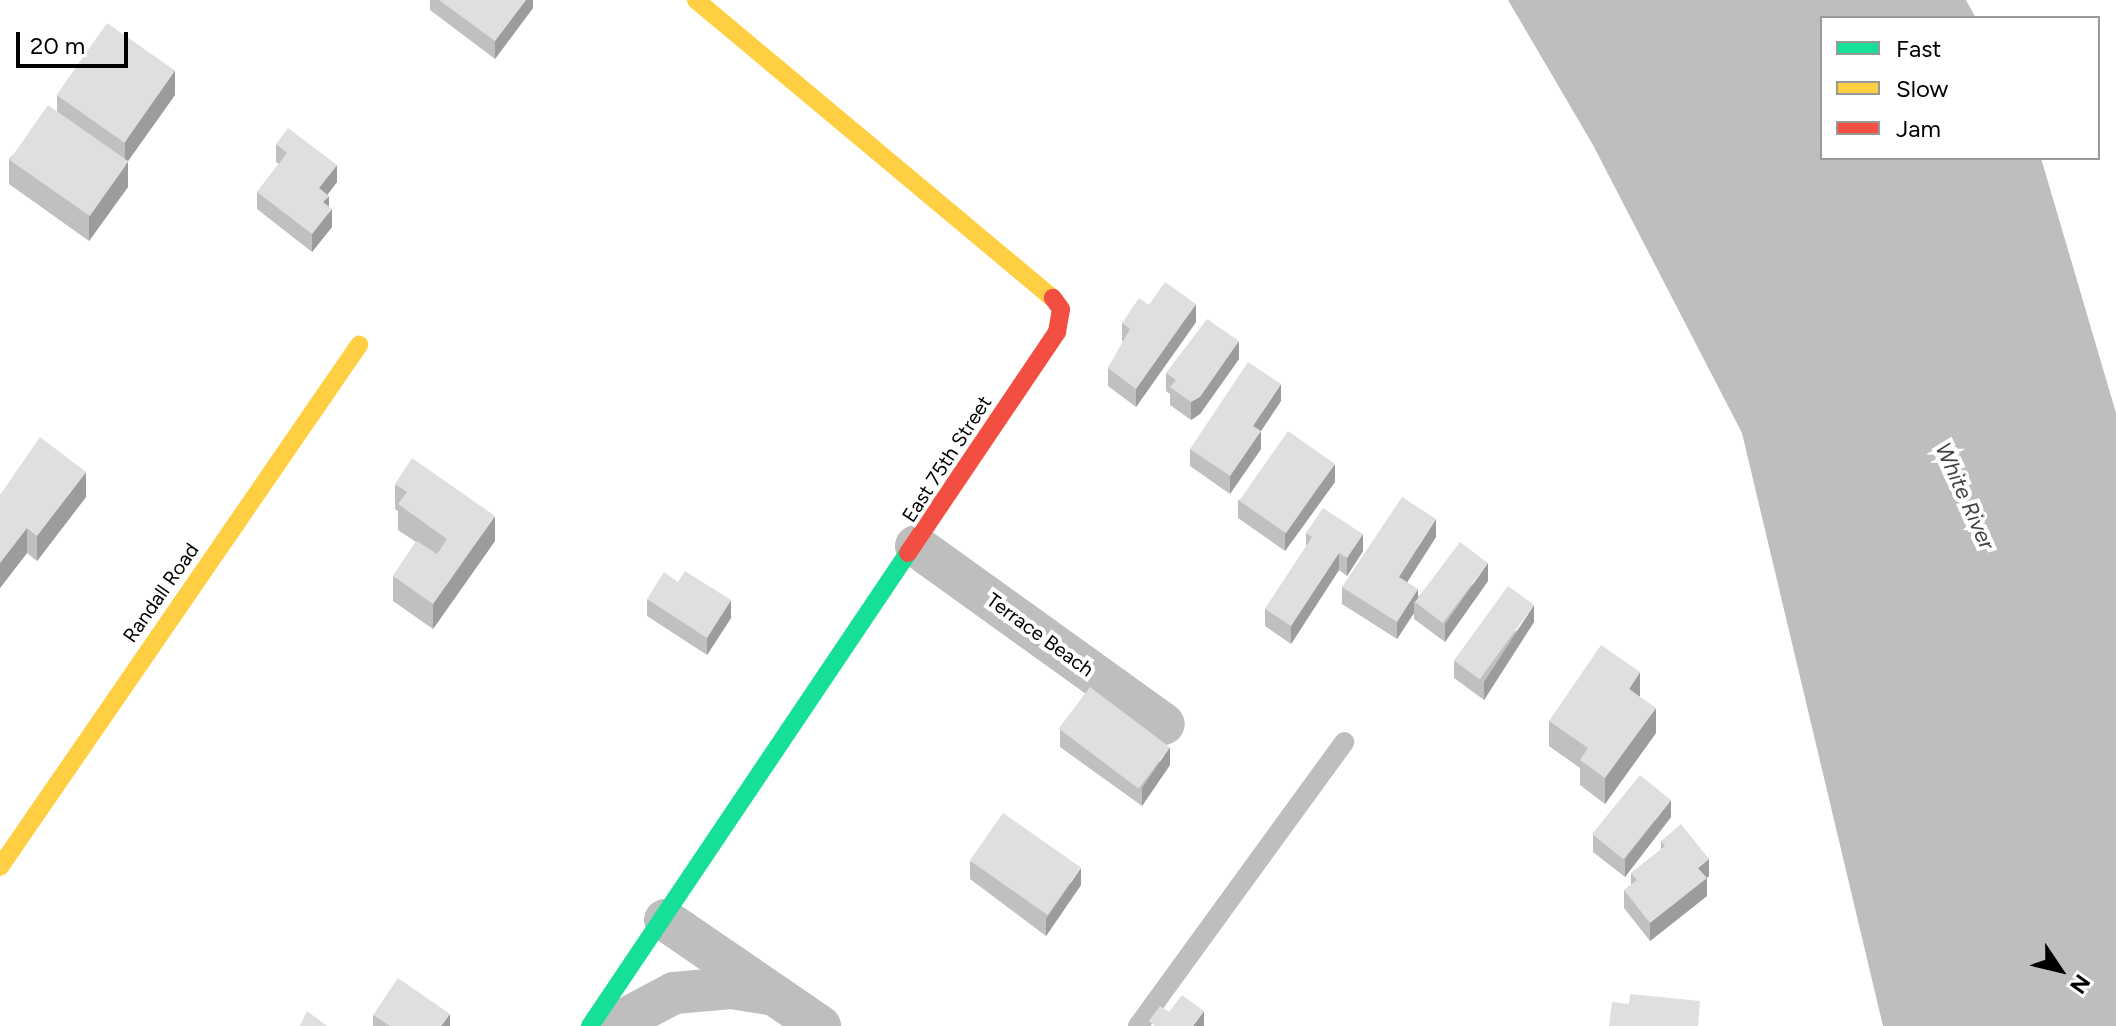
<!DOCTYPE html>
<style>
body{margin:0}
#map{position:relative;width:2116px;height:1026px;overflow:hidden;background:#fff;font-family:Figtree,sans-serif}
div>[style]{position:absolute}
.water>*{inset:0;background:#bebebe}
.lane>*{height:20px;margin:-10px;padding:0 10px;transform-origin:10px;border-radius:10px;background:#bebebe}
.street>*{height:42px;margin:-21px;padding:0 21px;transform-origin:21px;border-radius:21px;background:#bebebe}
.fast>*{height:18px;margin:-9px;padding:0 9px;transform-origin:9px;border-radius:9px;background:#16e098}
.slow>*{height:18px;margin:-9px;padding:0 9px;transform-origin:9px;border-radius:9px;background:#ffcf43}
.jam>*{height:18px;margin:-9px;padding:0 9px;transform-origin:9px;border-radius:9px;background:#f24e42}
.wall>*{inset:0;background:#c0c0c0}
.shaded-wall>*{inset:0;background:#9c9c9c}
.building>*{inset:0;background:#dfdfdf;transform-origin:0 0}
span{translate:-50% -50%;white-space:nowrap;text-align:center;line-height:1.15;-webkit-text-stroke:8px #fff;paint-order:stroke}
.street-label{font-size:20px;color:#000}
.water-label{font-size:22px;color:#434343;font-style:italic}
.legend{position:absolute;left:1820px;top:16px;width:280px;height:144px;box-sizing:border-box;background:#fff;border:2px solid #999;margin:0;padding:10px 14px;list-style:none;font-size:24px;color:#000}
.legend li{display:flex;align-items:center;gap:16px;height:40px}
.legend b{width:40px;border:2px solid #999}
.north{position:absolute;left:2020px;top:930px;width:80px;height:80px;-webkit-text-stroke:6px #fff;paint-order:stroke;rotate:125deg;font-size:22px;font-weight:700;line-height:32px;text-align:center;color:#000}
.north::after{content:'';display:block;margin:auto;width:28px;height:36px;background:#000;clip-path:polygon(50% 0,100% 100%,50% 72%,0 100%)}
.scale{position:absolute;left:16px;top:32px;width:112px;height:36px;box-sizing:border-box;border:4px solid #000;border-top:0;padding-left:10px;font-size:24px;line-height:28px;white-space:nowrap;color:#000;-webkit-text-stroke:6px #fff;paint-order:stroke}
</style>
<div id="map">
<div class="water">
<i style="clip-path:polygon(1508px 0,1966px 0,1976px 18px,1822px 18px,1822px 158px,2041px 158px,2116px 413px,2116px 1026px,1883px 1026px,1742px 433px,1593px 145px)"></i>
</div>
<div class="lane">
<i style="left:1138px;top:1026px;width:351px;rotate:-54deg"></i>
</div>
<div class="street">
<i style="left:916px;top:546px;width:305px;rotate:35.7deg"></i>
<i style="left:665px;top:920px;width:188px;rotate:34.4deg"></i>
<i style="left:612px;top:1026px;width:70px;rotate:-28deg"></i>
<i style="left:674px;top:993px;width:57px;rotate:-5deg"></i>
<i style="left:731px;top:988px;width:38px;rotate:9deg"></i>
</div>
<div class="fast">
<i style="left:590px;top:1026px;width:570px;rotate:-56.09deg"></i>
</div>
<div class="slow">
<i style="left:696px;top:0;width:465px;rotate:39.9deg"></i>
<i style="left:0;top:867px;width:634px;rotate:-55.48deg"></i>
</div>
<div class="jam">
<i style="left:908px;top:553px;width:267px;rotate:-56deg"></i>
<i style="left:1057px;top:332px;width:23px;rotate:-80deg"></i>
<i style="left:1061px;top:309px;width:14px;rotate:-126deg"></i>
</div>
<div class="wall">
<i style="clip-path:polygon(430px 0,533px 0,533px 8px,495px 59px,430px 10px)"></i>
<i style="clip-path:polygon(57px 95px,175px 95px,128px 161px,128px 187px,89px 241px,9px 184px,9px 159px,57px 112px)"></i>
<i style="clip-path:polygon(276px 144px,337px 182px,327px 195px,332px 227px,312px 252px,257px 209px,257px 192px,279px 164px,276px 162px)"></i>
<i style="clip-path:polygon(1149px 305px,1196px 322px,1136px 407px,1108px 386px,1108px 368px,1123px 342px,1122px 340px,1122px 323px)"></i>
<i style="clip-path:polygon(1239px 359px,1200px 414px,1191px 420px,1170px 405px,1170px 394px,1166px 391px,1166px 373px)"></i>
<i style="clip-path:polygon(1281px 401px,1261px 431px,1261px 449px,1230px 494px,1190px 466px,1190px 449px)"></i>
<i style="clip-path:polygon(1335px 482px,1285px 551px,1238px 518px,1238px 500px)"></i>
<i style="clip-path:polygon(395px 484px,495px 541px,433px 629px,393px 601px,393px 576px,416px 542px,398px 530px,398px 511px,395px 509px)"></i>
<i style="clip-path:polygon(0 495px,86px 497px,37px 561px,27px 553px,0 588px)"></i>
<i style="clip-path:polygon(1306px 533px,1363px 551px,1347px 576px,1339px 570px,1291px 644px,1265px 626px,1265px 609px,1306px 547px)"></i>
<i style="clip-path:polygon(1436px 537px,1407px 582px,1418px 596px,1488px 581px,1445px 642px,1414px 619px,1414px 613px,1397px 639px,1342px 604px,1342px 587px)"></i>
<i style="clip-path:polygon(647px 599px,731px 618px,707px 655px,647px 616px)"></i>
<i style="clip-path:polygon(1534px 622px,1484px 700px,1454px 678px,1454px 661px)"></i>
<i style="clip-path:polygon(1640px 697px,1656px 733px,1605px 804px,1580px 785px,1580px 768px,1549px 746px,1549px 721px)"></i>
<i style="clip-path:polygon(1060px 729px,1170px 765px,1142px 806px,1060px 747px)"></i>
<i style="clip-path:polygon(1671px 817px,1625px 877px,1593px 852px,1593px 835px)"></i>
<i style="clip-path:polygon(1661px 841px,1709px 876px,1707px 878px,1707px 896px,1650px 941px,1624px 908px,1624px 890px,1631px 885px,1631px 873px,1661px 850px)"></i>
<i style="clip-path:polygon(970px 861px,1081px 885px,1046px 936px,970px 879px)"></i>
<i style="clip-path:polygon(373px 1015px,450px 1026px,373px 1026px)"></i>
</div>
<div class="shaded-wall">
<i style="clip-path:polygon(526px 0,533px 0,533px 8px,495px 59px,495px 41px)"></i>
<i style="clip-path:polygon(175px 70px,175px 95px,128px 161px,128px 187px,89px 241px,89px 216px,125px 167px,125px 142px)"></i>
<i style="clip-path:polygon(337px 165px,337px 182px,319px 206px,319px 188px)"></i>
<i style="clip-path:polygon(329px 196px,329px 213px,332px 209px,332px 227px,312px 252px,312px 234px,323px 202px)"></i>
<i style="clip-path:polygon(1196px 304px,1196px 322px,1136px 407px,1136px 389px)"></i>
<i style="clip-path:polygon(1239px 341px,1239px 359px,1200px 414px,1191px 420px,1191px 402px)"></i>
<i style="clip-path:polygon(1281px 384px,1281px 401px,1253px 443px,1253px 426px)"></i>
<i style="clip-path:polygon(1261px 431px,1261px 449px,1230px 494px,1230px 476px)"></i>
<i style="clip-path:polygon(1335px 464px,1335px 482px,1285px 551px,1285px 533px)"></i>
<i style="clip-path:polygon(86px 472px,86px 497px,37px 561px,37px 536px)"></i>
<i style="clip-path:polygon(495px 516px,495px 541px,433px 629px,433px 604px)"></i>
<i style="clip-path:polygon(1436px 519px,1436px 537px,1399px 595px,1399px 577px)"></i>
<i style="clip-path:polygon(27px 528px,27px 553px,0 588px,0 563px)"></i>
<i style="clip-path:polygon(1363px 534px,1363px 551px,1347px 576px,1347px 558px)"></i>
<i style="clip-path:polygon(1339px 553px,1339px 570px,1291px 644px,1291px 626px)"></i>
<i style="clip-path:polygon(1488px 563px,1488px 581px,1445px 642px,1445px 624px)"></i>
<i style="clip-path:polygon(1418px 589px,1418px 604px,1414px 601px,1414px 613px,1397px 639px,1397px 622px)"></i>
<i style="clip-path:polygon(731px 600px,731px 618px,707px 655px,707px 638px)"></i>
<i style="clip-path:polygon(1534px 605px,1534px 622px,1484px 700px,1484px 682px)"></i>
<i style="clip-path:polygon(1640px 672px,1640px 698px,1629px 689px)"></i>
<i style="clip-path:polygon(1656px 708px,1656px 733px,1605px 804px,1605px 778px)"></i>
<i style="clip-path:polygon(1170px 747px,1170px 765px,1142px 806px,1142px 788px)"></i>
<i style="clip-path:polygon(1671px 800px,1671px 817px,1625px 877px,1625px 859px)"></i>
<i style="clip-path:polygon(1709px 859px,1709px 876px,1703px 882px,1707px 878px,1707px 896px,1650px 941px,1650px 923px,1698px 868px)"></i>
<i style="clip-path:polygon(1081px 868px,1081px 885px,1046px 936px,1046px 919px)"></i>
<i style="clip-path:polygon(1204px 1011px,1204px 1026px,1193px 1026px)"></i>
<i style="clip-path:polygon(450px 1014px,450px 1026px,441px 1026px)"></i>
</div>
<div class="building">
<i style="clip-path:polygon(439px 0,526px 0,495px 41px)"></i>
<i style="left:107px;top:23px;width:83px;height:88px;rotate:35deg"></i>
<i style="left:48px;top:105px;width:98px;height:67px;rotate:35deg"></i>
<i style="clip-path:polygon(288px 128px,337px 165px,319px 188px,329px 196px,323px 202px,332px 209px,312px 234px,257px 192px,287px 153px,276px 144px)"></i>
<i style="clip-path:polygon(1165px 282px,1196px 304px,1136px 389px,1108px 368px,1130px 329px,1122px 323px,1139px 298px,1149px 305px)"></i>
<i style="clip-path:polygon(1207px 319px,1239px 341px,1200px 397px,1191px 402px,1170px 387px,1176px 380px,1166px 373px)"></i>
<i style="clip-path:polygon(1248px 362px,1281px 384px,1253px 426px,1261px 431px,1230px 476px,1190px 449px)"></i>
<i style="left:1288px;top:431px;width:57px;height:85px;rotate:35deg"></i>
<i style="clip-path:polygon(40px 437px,86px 472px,37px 536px,27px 528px,0 563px,0 495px)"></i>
<i style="clip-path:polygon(412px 458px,495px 516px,433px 604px,393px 576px,417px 541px,437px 554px,447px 539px,398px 504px,407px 492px,395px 484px)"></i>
<i style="clip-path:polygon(1402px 497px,1436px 519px,1399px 577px,1418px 589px,1397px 622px,1342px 587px)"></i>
<i style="clip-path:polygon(1323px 508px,1363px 534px,1347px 558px,1339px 553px,1291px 626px,1265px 609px,1312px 537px,1306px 533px)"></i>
<i style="left:1460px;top:542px;width:35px;height:75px;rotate:37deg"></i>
<i style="clip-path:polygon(685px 571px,731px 600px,707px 638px,647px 599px,664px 572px,678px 582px)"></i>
<i style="left:1508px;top:586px;width:32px;height:92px;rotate:36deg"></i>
<i style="clip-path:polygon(1601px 645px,1640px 672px,1629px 689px,1656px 708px,1605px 778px,1580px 760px,1588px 748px,1549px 721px)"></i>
<i style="left:1090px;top:687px;width:100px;height:52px;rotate:37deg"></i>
<i style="left:1640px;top:775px;width:40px;height:76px;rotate:39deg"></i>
<i style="left:1003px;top:813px;width:95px;height:58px;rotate:35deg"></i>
<i style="clip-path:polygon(1681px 824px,1709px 859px,1698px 868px,1707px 878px,1650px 923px,1624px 890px,1637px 880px,1631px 873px,1665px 846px,1661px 841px)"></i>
<i style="clip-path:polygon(398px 978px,450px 1014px,441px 1026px,390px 1026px,373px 1015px)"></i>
<i style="clip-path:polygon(1630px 994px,1700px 1001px,1698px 1026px,1609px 1026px,1612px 1002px,1629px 1004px)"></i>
<i style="clip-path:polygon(1182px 995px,1204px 1011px,1193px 1026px,1155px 1026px,1149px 1021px,1160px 1006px,1169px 1012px)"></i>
<i style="clip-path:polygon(307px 1011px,327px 1026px,300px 1026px)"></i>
</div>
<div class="street-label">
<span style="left:947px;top:459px;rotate:-57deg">East 75th Street</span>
<span style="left:161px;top:593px;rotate:-55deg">Randall Road</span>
<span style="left:1040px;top:635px;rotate:36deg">Terrace Beach</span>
</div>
<div class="water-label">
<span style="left:1965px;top:496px;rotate:66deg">White River</span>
</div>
<ul class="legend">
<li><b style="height:10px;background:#16e098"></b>Fast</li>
<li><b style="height:10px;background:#ffcf43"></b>Slow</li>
<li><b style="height:10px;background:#f24e42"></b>Jam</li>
</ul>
<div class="north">N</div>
<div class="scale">20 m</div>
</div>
